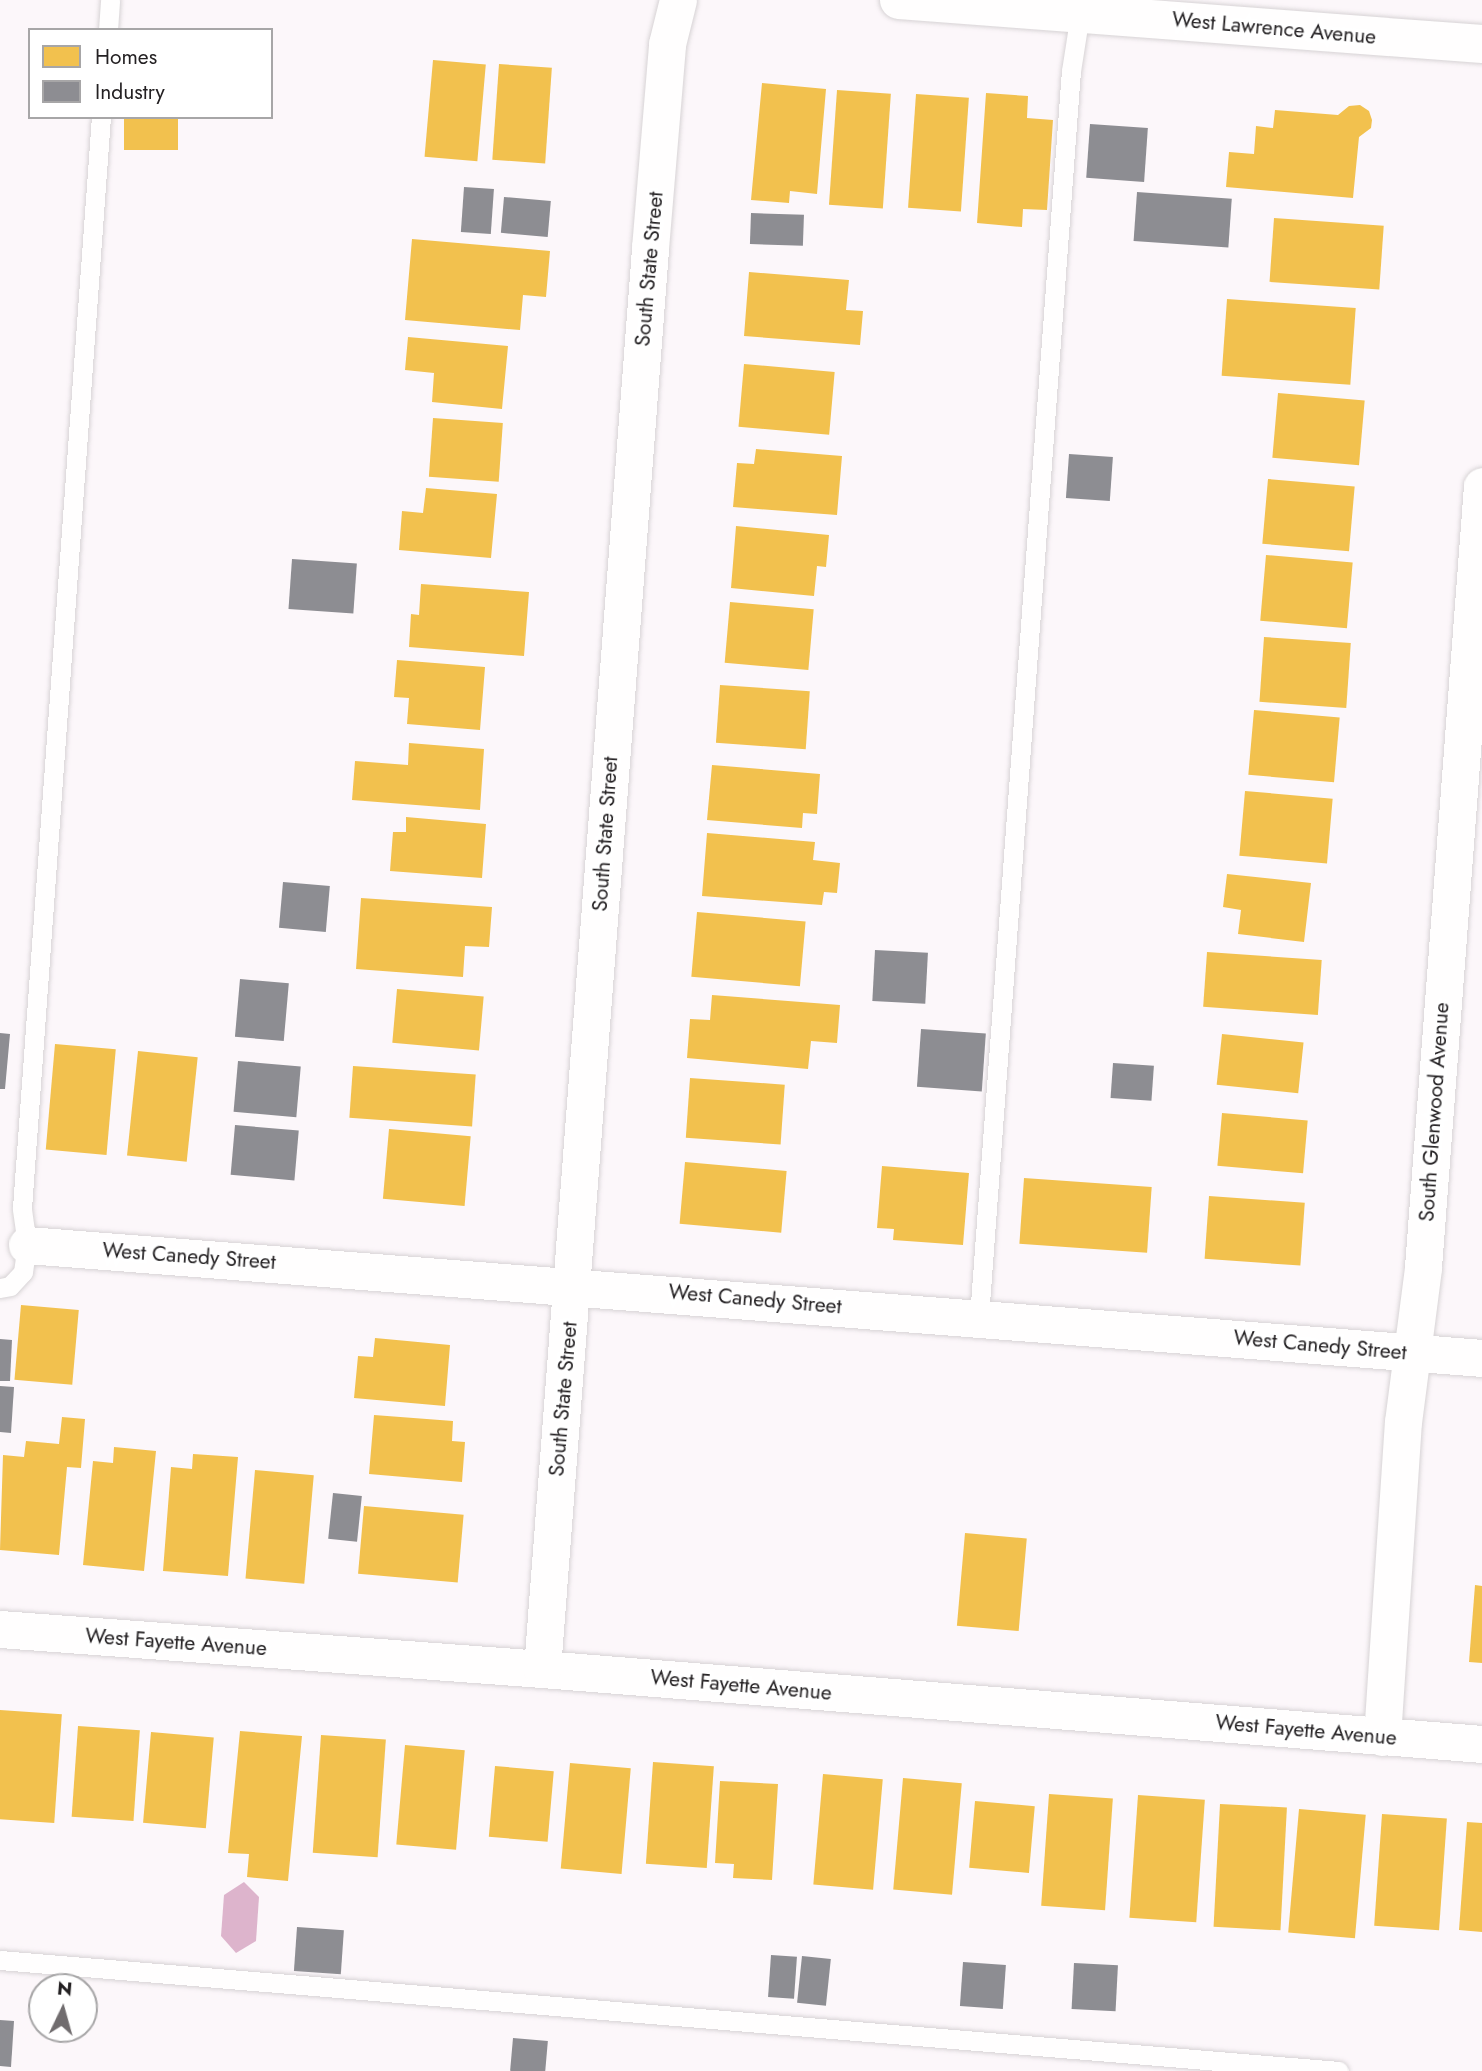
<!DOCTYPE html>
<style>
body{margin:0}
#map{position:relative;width:1482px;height:2071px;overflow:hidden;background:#fcf7fa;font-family:Jost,sans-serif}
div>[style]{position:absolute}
.water>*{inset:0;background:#ddb4cc}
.homes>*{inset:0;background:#f2c14e;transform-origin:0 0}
.industry>*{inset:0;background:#8d8d92;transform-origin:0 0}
.roads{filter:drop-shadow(0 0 2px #d7d3d5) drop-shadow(0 0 2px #d7d3d5)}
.lane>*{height:19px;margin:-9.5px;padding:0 9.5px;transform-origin:9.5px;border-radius:9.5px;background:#fffefe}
.street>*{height:37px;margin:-18.5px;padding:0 18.5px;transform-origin:18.5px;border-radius:18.5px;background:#fffefe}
.secondary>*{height:38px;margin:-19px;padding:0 19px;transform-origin:19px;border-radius:19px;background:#fffefe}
span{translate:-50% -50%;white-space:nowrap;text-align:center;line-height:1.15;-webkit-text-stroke:7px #fff;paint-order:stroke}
.street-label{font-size:21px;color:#242123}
.legend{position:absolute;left:28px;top:28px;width:245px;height:91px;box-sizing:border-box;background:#fff;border:2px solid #a7a6a7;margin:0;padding:9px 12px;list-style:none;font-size:21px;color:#242123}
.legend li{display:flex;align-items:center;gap:14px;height:35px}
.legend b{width:35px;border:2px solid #a7a6a7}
.north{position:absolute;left:28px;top:1973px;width:70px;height:70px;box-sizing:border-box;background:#fff;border:2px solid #a7a6a7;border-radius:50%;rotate:5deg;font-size:19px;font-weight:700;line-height:28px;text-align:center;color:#242123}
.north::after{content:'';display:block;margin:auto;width:24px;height:32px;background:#706c6e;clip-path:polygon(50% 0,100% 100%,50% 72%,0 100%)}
</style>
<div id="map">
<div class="water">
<i style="clip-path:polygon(244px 1882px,259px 1897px,256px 1941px,236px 1953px,221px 1936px,224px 1895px)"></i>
</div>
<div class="homes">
<i style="left:433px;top:60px;width:53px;height:97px;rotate:5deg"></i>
<i style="left:499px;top:64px;width:53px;height:96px;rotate:4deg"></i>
<i style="clip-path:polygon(762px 83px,826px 89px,817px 194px,790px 191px,789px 203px,751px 200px)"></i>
<i style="left:837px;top:90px;width:54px;height:115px;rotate:4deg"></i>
<i style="clip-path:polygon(986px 93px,1028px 96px,1027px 118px,1053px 120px,1047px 210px,1023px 209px,1022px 227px,977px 223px)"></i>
<i style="left:916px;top:94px;width:53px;height:114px;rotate:4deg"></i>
<i style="clip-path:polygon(1360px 105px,1369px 111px,1372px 120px,1371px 128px,1359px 137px,1353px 198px,1226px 187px,1229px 152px,1254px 154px,1256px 126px,1273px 128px,1275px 110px,1338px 115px,1349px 106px)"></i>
<i style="left:124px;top:117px;width:54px;height:33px"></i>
<i style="left:1274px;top:218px;width:110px;height:64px;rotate:4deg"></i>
<i style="clip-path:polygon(412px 239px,550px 251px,546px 297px,523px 295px,520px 330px,405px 320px)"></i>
<i style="clip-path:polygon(749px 272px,849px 280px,846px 310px,863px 311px,860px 345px,744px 336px)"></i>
<i style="left:1227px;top:299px;width:129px;height:77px;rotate:4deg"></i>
<i style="clip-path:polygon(408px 337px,508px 346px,502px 409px,432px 402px,434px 373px,405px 370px)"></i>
<i style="left:744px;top:364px;width:91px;height:63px;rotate:5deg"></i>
<i style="left:1278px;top:393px;width:87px;height:65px;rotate:5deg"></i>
<i style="left:433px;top:418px;width:70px;height:59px;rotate:4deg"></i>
<i style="clip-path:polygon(756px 449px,842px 456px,837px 515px,733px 507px,737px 463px,754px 464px)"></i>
<i style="left:1268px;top:479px;width:87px;height:65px;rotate:5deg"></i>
<i style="clip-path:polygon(426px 488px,497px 494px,491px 558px,399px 550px,402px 511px,423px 513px)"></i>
<i style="clip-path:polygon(736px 526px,829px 535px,826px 567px,817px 566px,814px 596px,731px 588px)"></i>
<i style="left:1266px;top:555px;width:87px;height:66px;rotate:5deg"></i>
<i style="clip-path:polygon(421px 584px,529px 592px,524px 656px,409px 647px,411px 614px,419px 615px)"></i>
<i style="left:730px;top:602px;width:84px;height:61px;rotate:5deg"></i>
<i style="left:1264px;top:637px;width:87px;height:65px;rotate:4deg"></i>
<i style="clip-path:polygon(397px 660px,485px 667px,480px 730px,407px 724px,409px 698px,394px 697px)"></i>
<i style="left:720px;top:685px;width:90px;height:58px;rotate:4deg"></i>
<i style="left:1254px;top:710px;width:86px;height:65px;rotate:5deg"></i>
<i style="clip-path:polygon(409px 743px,484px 749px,480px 810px,352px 800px,355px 761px,408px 765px)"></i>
<i style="clip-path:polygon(712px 765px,820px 774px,817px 814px,803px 813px,802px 828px,707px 820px)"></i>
<i style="left:1245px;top:791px;width:88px;height:65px;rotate:5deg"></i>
<i style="clip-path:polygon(406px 817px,486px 824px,482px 878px,390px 871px,393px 832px,406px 832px)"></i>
<i style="clip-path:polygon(707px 833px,815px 842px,813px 860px,840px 863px,837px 893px,824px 892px,822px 905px,702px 896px)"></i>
<i style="clip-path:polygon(1227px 874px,1311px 883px,1304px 942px,1238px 934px,1241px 910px,1223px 907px)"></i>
<i style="clip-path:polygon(361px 898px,492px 907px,489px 947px,465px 946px,463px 977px,356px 969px)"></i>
<i style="left:697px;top:912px;width:109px;height:65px;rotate:5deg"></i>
<i style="left:1207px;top:952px;width:115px;height:55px;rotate:4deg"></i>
<i style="left:397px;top:989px;width:87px;height:54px;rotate:5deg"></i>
<i style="clip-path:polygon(712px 995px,840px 1005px,837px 1043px,811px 1041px,808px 1069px,687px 1058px,690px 1019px,710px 1020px)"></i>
<i style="left:1222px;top:1034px;width:82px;height:51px;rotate:6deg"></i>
<i style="left:55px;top:1044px;width:61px;height:106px;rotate:5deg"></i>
<i style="left:138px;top:1051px;width:60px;height:105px;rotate:6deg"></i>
<i style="left:353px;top:1066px;width:123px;height:52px;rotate:4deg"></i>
<i style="left:690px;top:1078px;width:95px;height:60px;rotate:4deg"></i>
<i style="left:1222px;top:1113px;width:86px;height:53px;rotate:5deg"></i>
<i style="left:389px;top:1129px;width:82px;height:70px;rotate:5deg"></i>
<i style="left:685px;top:1162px;width:102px;height:62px;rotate:5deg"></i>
<i style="clip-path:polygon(882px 1166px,969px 1173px,963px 1245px,893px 1240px,894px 1229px,877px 1228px)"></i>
<i style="left:1024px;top:1178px;width:128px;height:66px;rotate:4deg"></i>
<i style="left:1209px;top:1196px;width:96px;height:63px;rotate:4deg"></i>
<i style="left:21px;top:1305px;width:58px;height:75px;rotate:5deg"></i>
<i style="clip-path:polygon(375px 1338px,450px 1345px,445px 1406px,354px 1398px,358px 1356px,373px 1357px)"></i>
<i style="clip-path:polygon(374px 1415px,453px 1421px,452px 1441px,465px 1442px,462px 1482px,369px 1474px)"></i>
<i style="clip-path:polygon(62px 1417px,85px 1419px,81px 1468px,67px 1467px,59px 1555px,0 1550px,3px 1455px,24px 1457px,26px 1441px,59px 1444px)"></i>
<i style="clip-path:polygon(114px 1447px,156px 1451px,144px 1571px,83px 1565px,93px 1461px,113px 1463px)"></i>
<i style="clip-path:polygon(193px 1454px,238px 1457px,228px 1576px,163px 1571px,171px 1467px,192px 1469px)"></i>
<i style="left:255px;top:1470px;width:59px;height:109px;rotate:5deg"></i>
<i style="left:364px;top:1506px;width:100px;height:68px;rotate:5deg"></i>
<i style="left:965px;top:1533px;width:62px;height:93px;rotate:5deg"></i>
<i style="clip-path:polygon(1475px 1585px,1482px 1586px,1482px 1663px,1469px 1662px)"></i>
<i style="left:0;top:1710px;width:62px;height:109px;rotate:4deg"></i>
<i style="left:78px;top:1726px;width:62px;height:91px;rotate:4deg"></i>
<i style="clip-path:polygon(240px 1731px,302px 1736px,288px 1881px,247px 1877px,249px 1854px,228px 1853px)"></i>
<i style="left:151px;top:1732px;width:63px;height:91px;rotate:5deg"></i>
<i style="left:321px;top:1735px;width:65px;height:118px;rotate:4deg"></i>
<i style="left:405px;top:1745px;width:60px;height:100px;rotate:5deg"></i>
<i style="left:653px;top:1762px;width:61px;height:102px;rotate:4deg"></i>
<i style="left:570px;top:1763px;width:61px;height:106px;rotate:5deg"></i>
<i style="left:495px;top:1766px;width:59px;height:71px;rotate:5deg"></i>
<i style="left:823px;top:1774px;width:60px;height:111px;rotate:5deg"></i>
<i style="left:903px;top:1778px;width:59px;height:112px;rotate:5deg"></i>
<i style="clip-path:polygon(720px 1781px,778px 1784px,772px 1880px,733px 1878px,734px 1864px,715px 1863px)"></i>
<i style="left:1049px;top:1794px;width:64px;height:112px;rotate:4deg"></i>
<i style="left:1138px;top:1795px;width:67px;height:123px;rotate:4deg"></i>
<i style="left:975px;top:1801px;width:60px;height:67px;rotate:5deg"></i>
<i style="left:1220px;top:1804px;width:67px;height:123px;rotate:3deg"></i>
<i style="left:1299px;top:1809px;width:67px;height:124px;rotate:5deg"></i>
<i style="left:1382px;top:1814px;width:65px;height:112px;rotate:4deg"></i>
<i style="clip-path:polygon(1467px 1822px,1482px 1823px,1482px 1932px,1459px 1930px)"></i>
</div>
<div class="industry">
<i style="left:1090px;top:124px;width:58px;height:54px;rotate:4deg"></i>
<i style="left:464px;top:187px;width:30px;height:45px;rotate:4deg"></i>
<i style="left:1137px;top:192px;width:95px;height:49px;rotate:4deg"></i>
<i style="left:504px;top:197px;width:47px;height:36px;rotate:5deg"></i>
<i style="left:751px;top:213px;width:53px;height:31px;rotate:2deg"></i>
<i style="left:1069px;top:454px;width:44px;height:44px;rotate:4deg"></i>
<i style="left:292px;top:559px;width:65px;height:50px;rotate:4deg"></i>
<i style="left:283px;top:882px;width:47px;height:46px;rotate:5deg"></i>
<i style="left:875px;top:950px;width:53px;height:51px;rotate:3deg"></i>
<i style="left:240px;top:979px;width:49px;height:58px;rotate:5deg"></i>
<i style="left:921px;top:1029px;width:65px;height:58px;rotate:4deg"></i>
<i style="clip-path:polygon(0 1033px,10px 1034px,5px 1089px,0 1089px)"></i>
<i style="left:238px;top:1061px;width:63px;height:51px;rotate:5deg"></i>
<i style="left:1113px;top:1063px;width:41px;height:35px;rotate:4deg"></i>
<i style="left:235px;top:1125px;width:64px;height:50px;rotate:5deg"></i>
<i style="clip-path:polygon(0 1339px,12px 1340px,10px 1381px,0 1381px)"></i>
<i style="clip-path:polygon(0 1386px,14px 1387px,11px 1433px,0 1432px)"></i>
<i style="left:333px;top:1493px;width:29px;height:46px;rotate:6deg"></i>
<i style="left:297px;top:1927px;width:47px;height:44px;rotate:4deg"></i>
<i style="left:771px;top:1955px;width:26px;height:42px;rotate:4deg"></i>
<i style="left:802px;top:1956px;width:29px;height:47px;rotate:6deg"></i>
<i style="left:963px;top:1962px;width:43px;height:44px;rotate:4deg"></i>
<i style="left:1074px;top:1963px;width:44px;height:46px;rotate:3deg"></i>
<i style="clip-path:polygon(0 2020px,14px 2021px,11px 2067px,0 2066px)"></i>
<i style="left:513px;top:2038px;width:35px;height:33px;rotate:5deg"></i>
</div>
<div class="roads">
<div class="lane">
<i style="left:108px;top:30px;width:30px;rotate:-86deg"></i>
<i style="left:0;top:1288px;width:10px;rotate:-11deg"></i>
<i style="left:10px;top:1286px;width:19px;rotate:-47deg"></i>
<i style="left:23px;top:1272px;width:27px;rotate:-82deg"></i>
<i style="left:27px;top:1245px;width:37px;rotate:-98deg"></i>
<i style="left:22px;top:1208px;width:1094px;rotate:-85.86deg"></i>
<i style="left:979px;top:1317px;width:1249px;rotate:-85.78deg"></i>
<i style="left:1071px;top:71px;width:65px;rotate:-81.1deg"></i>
<i style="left:0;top:1960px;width:1343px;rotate:4.74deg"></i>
</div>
<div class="street">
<i style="left:27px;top:1245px;width:1459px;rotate:4.44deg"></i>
<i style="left:0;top:1629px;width:543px;rotate:4.22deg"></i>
<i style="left:542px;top:1669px;width:943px;rotate:4.56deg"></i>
<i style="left:542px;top:1669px;width:1425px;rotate:-85.65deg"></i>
<i style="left:650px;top:248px;width:205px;rotate:-85.2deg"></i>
<i style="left:667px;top:44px;width:45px;rotate:-76deg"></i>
<i style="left:1382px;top:1737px;width:316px;rotate:-86.2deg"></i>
<i style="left:1403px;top:1422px;width:156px;rotate:-82.6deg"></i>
<i style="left:1423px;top:1267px;width:783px;rotate:-85.68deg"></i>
</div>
<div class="secondary">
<i style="left:899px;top:0;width:585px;rotate:4.32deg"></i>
</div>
</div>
<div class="street-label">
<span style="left:1274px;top:28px;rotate:5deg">West Lawrence Avenue</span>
<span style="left:649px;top:269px;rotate:-85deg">South State Street</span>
<span style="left:605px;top:834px;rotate:-86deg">South State Street</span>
<span style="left:1434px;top:1112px;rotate:-86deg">South Glenwood Avenue</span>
<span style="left:189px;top:1256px;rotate:4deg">West Canedy Street</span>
<span style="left:755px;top:1299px;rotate:5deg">West Canedy Street</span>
<span style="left:1320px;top:1345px;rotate:5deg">West Canedy Street</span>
<span style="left:563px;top:1399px;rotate:-85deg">South State Street</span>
<span style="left:176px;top:1642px;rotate:4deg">West Fayette Avenue</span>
<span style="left:741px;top:1685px;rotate:5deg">West Fayette Avenue</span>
<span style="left:1306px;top:1730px;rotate:5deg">West Fayette Avenue</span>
</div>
<ul class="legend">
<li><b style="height:19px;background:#f2c14e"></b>Homes</li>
<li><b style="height:19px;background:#8d8d92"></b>Industry</li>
</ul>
<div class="north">N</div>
</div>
